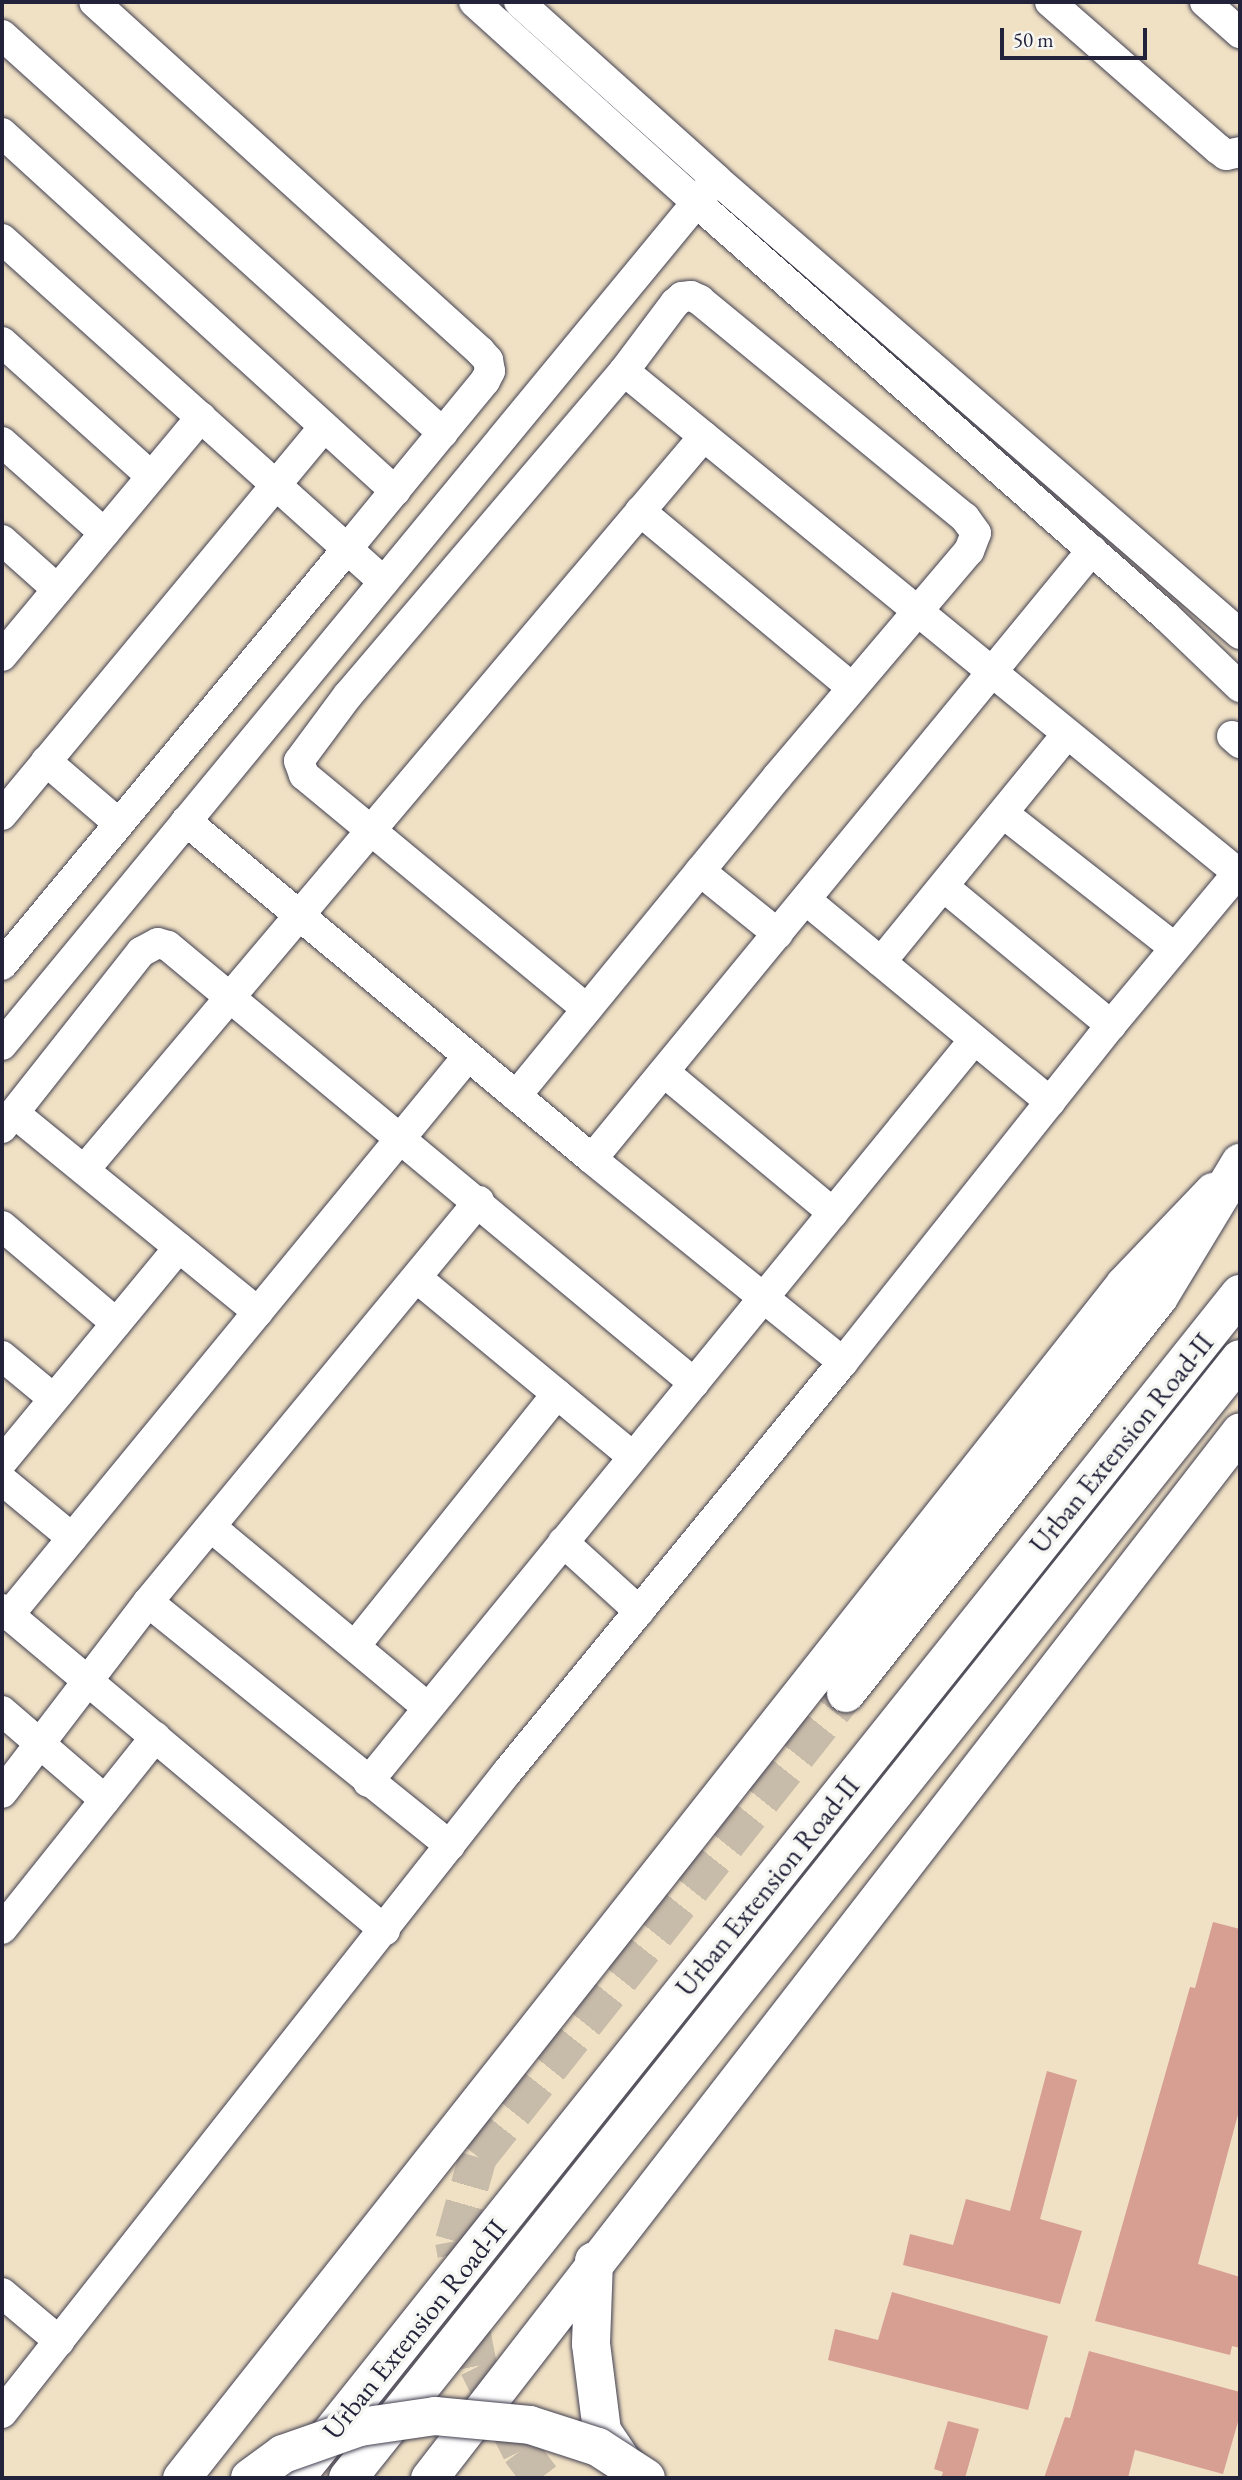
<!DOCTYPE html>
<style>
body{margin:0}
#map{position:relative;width:1242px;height:2480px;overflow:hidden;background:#f0e1c4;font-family:"EB Garamond",serif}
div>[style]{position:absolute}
.building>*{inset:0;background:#d79f92}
.highway-tunnel>*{height:38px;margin-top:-19px;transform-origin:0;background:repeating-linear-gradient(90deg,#c7bba9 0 38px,transparent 0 57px)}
.roads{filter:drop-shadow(0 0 2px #413f50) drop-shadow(0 0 2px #413f50)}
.minor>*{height:30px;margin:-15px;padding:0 15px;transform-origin:15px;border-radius:15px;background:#fff}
.major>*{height:37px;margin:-18.5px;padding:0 18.5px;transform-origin:18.5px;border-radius:18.5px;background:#fff}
.highway>*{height:38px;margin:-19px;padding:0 19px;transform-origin:19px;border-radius:19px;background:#fff}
.bridges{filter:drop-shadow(0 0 2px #413f50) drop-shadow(0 0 2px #413f50)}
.highway-bridge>*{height:38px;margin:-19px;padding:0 19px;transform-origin:19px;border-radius:19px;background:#fff}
span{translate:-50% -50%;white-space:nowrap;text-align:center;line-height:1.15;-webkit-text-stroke:7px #f6f6f2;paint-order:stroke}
.street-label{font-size:28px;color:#22223b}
.frame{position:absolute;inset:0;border:4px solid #22223b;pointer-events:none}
.scale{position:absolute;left:1000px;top:28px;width:147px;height:32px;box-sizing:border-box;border:4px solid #22223b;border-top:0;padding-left:9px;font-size:21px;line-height:24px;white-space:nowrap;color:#22223b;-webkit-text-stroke:5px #f6f6f2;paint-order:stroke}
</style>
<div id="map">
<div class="building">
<i style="clip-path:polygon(1213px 1922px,1240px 1929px,1240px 2107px,1198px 2264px,1240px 2277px,1240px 2348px,1232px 2346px,1230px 2355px,1095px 2321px,1190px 1987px,1195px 1988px)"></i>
<i style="clip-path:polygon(1047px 2071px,1077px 2080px,1040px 2219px,1082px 2231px,1060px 2304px,903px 2265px,910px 2234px,953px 2245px,966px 2199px,1010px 2211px)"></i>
<i style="clip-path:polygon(892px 2292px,1048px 2336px,1028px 2410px,828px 2360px,835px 2329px,878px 2340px)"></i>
<i style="clip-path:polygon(1089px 2351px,1240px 2392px,1240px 2415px,1223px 2474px,1135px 2450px,1128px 2478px,1044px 2478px,1065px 2417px,1070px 2418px)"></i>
<i style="clip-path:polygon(948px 2421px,979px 2429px,965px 2478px,941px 2478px,943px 2472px,934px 2469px)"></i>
</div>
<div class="highway-tunnel">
<i style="left:541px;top:2478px;width:34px;rotate:-127deg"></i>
<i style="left:521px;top:2451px;width:95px;rotate:-116.8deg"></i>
<i style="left:478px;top:2366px;width:127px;rotate:-100.9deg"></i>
<i style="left:454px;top:2241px;width:87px;rotate:-74.1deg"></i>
<i style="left:478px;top:2157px;width:592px;rotate:-51.58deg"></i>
</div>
<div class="roads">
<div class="minor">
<i style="left:474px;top:2px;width:300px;rotate:42deg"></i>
<i style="left:697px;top:203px;width:625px;rotate:41.37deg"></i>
<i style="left:1166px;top:616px;width:103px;rotate:43.8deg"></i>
<i style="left:519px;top:2px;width:265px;rotate:41.9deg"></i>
<i style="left:716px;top:179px;width:694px;rotate:40.97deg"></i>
<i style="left:1050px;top:2px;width:223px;rotate:41.2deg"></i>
<i style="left:1218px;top:149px;width:10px;rotate:37deg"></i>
<i style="left:1226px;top:155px;width:14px;rotate:-12deg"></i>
<i style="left:1205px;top:2px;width:47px;rotate:41.5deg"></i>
<i style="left:2px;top:35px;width:594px;rotate:42.07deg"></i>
<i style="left:2px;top:133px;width:532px;rotate:42.33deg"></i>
<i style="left:2px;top:239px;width:513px;rotate:41.92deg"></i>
<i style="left:2px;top:342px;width:200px;rotate:42deg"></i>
<i style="left:624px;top:371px;width:793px;rotate:39.27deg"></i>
<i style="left:2px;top:442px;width:137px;rotate:41.7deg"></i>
<i style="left:640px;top:511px;width:275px;rotate:39.8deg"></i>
<i style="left:2px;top:540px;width:74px;rotate:41.7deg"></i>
<i style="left:2px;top:656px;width:311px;rotate:-50.2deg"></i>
<i style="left:1232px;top:736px;width:11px;rotate:41deg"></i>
<i style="left:46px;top:761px;width:95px;rotate:40.7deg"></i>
<i style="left:1004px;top:814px;width:217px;rotate:38.1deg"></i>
<i style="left:2px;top:815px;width:504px;rotate:-50.31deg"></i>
<i style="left:186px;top:821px;width:528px;rotate:39.78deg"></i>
<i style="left:592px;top:1159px;width:323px;rotate:39deg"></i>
<i style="left:700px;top:871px;width:100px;rotate:38.9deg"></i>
<i style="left:944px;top:887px;width:217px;rotate:39.6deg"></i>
<i style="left:806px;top:900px;width:317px;rotate:39.6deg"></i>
<i style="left:881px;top:962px;width:294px;rotate:-50.8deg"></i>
<i style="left:2px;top:965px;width:540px;rotate:-50.33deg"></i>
<i style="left:347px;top:549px;width:217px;rotate:-50.6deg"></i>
<i style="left:485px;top:381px;width:11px;rotate:-63deg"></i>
<i style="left:490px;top:371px;width:11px;rotate:-100deg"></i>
<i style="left:488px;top:360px;width:12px;rotate:-132deg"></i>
<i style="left:480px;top:351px;width:520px;rotate:-137.88deg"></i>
<i style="left:2px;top:1045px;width:1122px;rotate:-50.5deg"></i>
<i style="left:664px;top:1072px;width:220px;rotate:39.8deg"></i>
<i style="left:516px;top:1096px;width:412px;rotate:-50.7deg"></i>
<i style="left:777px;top:777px;width:297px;rotate:-49.7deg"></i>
<i style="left:969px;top:551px;width:19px;rotate:-69deg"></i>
<i style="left:976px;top:533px;width:19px;rotate:-126deg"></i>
<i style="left:965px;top:518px;width:343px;rotate:-140.6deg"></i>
<i style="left:700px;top:300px;width:10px;rotate:-156deg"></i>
<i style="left:691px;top:296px;width:9px;rotate:174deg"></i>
<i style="left:682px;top:297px;width:9px;rotate:139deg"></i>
<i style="left:675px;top:303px;width:85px;rotate:126.9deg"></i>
<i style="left:624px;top:371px;width:426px;rotate:130.4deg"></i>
<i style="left:348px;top:695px;width:82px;rotate:126.6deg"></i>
<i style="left:299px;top:761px;width:15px;rotate:70deg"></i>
<i style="left:304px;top:775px;width:367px;rotate:39.6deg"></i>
<i style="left:14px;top:1113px;width:315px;rotate:39.2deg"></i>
<i style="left:2px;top:1128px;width:224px;rotate:-51.7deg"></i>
<i style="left:141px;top:952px;width:19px;rotate:-28deg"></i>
<i style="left:158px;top:943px;width:10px;rotate:17deg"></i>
<i style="left:168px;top:946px;width:684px;rotate:39.72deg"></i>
<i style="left:592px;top:1159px;width:788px;rotate:-50.61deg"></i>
<i style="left:85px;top:1169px;width:959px;rotate:-49.82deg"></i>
<i style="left:2px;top:1226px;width:150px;rotate:40.4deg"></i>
<i style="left:418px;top:1279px;width:279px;rotate:39.6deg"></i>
<i style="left:2px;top:1356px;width:67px;rotate:39.6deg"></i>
<i style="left:2px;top:1462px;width:278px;rotate:-50.5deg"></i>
<i style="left:2px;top:1480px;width:91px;rotate:39.6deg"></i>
<i style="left:211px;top:1527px;width:281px;rotate:39.8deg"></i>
<i style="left:563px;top:1542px;width:103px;rotate:42.2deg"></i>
<i style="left:148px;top:1602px;width:388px;rotate:38.9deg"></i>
<i style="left:2px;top:1609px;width:500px;rotate:40deg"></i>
<i style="left:9px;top:1615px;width:723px;rotate:-50.61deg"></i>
<i style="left:355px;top:1646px;width:323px;rotate:-51.3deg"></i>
<i style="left:2px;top:1711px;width:136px;rotate:40.8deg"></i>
<i style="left:368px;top:1782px;width:958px;rotate:-50.76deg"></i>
<i style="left:2px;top:1793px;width:240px;rotate:-52.6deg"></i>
<i style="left:148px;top:1602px;width:520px;rotate:-50.46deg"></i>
<i style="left:2px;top:1929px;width:246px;rotate:-51.4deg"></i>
<i style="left:2px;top:2293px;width:75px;rotate:40.1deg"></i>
<i style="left:2px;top:2413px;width:817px;rotate:-51.76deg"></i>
<i style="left:508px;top:1771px;width:529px;rotate:-50.68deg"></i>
<i style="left:843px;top:1362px;width:431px;rotate:-51.5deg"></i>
<i style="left:1111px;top:1025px;width:202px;rotate:-50.2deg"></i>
</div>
<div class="major">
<i style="left:181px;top:2478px;width:1521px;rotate:-51.7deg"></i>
<i style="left:1124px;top:1284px;width:129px;rotate:-46.3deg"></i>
<i style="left:429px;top:2478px;width:1324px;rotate:-52.24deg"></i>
</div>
<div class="highway">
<i style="left:846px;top:1693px;width:505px;rotate:-51.68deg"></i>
<i style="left:1159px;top:1297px;width:157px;rotate:-58.8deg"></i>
<i style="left:594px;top:2261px;width:83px;rotate:92.1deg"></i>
<i style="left:591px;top:2344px;width:88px;rotate:82.8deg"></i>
<i style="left:602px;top:2431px;width:48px;rotate:56deg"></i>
<i style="left:295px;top:2478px;width:1515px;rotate:-51.41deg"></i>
<i style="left:348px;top:2478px;width:1431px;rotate:-51.44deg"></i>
</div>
</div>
<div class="bridges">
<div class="highway-bridge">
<i style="left:250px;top:2478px;width:41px;rotate:-36deg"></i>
<i style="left:283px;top:2454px;width:82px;rotate:-19.3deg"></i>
<i style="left:360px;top:2427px;width:76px;rotate:-8.3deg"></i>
<i style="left:435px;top:2416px;width:95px;rotate:5.4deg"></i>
<i style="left:530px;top:2425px;width:71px;rotate:17.9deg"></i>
<i style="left:598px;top:2447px;width:57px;rotate:32.9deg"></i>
</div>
</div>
<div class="street-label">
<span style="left:1121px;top:1443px;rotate:-51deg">Urban Extension Road-II</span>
<span style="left:767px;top:1886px;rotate:-51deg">Urban Extension Road-II</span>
<span style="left:414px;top:2329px;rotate:-51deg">Urban Extension Road-II</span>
</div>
<div class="frame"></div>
<div class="scale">50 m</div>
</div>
